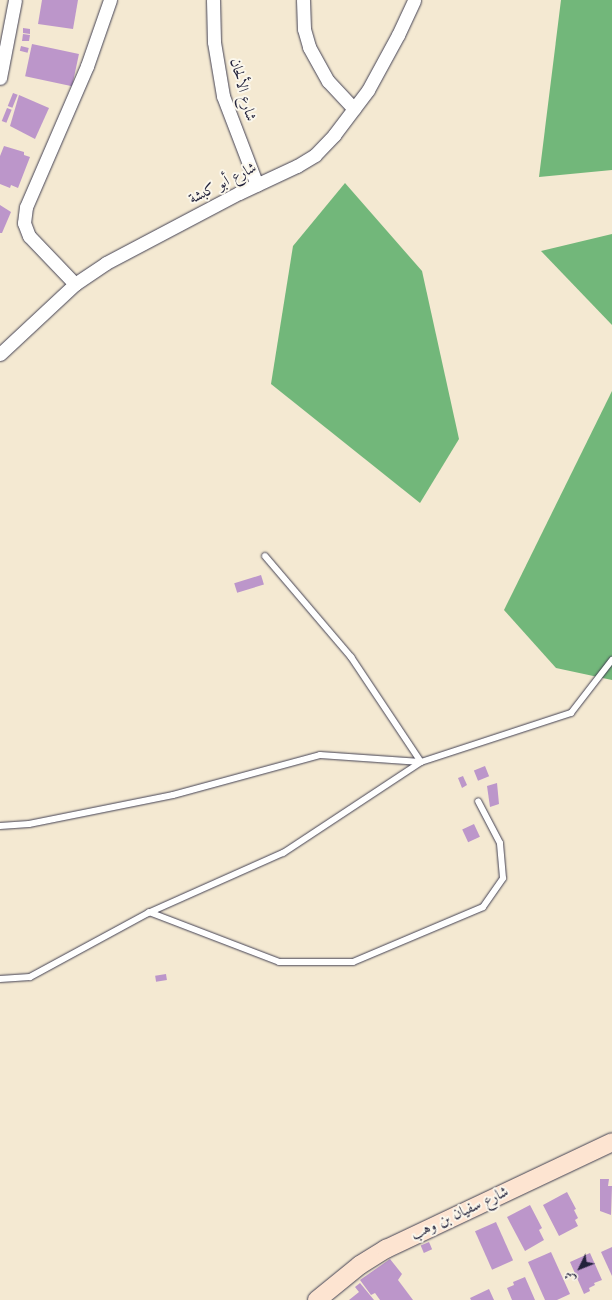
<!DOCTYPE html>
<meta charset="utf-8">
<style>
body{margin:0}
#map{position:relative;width:612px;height:1300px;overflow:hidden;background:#f4e9d2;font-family:"Old Standard TT",Amiri,serif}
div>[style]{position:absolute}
.forest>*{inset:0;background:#72b77a}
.building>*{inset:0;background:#bc96ca;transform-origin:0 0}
.roads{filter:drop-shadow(0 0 1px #424052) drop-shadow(0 0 1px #424052)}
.lane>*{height:6px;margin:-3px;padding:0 3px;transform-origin:3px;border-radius:3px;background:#fff}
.street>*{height:13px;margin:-6.5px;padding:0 6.5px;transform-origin:6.5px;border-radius:6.5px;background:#fff}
.secondary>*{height:18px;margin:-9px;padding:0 9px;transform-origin:9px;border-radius:9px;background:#fde4d1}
span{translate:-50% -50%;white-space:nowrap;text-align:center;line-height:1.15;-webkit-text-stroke:4px #fbf7ec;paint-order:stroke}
.street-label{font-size:15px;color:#22223b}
.north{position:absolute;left:560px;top:1248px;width:40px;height:40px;-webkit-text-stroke:3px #fbf7ec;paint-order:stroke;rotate:227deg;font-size:11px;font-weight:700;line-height:16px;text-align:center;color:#22223b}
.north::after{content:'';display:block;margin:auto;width:14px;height:18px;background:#22223b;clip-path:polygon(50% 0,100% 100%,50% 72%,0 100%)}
</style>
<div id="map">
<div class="forest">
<i style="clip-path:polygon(561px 0,612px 0,612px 170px,539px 177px)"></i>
<i style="clip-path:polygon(345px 183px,422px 271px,459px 439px,420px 503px,271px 384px,293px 246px)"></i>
<i style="clip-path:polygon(612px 234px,612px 325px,541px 251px)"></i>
<i style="clip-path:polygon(612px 391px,612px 680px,556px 668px,504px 610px)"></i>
</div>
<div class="building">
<i style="clip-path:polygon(42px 0,78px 0,73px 29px,38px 24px)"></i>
<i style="clip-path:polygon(23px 28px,30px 29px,30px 34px,23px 33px)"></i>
<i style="clip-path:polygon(23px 34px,30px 35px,29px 41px,22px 41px)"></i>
<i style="left:32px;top:44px;width:48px;height:33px;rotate:12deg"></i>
<i style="left:21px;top:46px;width:8px;height:5px;rotate:14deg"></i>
<i style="left:13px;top:93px;width:5px;height:14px;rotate:22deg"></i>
<i style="clip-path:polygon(19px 95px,49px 108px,35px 139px,10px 126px)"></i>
<i style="left:7px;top:108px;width:5px;height:14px;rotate:22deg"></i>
<i style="clip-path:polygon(4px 146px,24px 152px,24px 155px,30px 157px,18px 188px,11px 185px,10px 188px,0 184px,0 156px)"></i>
<i style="clip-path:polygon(0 205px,11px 212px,2px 233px,0 233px)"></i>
<i style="left:261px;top:575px;width:10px;height:28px;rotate:73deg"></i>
<i style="left:485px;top:766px;width:11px;height:12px;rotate:68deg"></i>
<i style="clip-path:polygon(463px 776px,467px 785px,462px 788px,458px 778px)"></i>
<i style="clip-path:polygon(497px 783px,499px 804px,490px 807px,487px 786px)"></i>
<i style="left:474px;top:824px;width:14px;height:13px;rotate:65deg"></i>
<i style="left:166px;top:974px;width:6px;height:11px;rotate:81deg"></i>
<i style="clip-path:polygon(600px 1179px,609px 1179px,608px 1186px,612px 1186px,611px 1215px,600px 1211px)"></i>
<i style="clip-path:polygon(567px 1192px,576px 1209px,574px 1210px,578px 1218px,575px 1220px,578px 1226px,559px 1236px,543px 1205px)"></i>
<i style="clip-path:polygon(530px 1205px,542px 1228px,539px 1230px,544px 1240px,525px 1251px,507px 1217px)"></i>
<i style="left:496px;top:1222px;width:42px;height:23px;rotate:66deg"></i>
<i style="left:429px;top:1242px;width:8px;height:9px;rotate:67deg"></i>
<i style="clip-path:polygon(612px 1247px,612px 1276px,601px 1252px)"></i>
<i style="clip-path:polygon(551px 1252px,570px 1294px,557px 1300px,545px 1300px,528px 1262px)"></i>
<i style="clip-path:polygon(590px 1253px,602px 1280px,594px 1283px,595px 1285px,589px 1288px,590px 1291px,584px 1294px,570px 1262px)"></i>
<i style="clip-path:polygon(390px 1259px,402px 1274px,398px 1280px,413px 1300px,380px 1300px,375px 1293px,371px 1295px,360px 1280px)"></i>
<i style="clip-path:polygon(525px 1277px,535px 1300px,512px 1300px,507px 1288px,514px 1285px,513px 1282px)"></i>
<i style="clip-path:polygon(360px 1283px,374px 1300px,349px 1300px,359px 1292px,355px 1287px)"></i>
<i style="clip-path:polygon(489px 1289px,494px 1300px,471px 1300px,470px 1298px)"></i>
</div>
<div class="roads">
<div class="lane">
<i style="left:265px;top:556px;width:133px;rotate:49.6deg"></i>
<i style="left:351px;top:657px;width:126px;rotate:56.3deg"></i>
<i style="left:0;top:826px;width:29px;rotate:-4deg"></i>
<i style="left:29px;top:824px;width:147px;rotate:-11.4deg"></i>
<i style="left:173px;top:795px;width:152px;rotate:-15.2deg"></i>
<i style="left:320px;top:755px;width:101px;rotate:4deg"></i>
<i style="left:149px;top:912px;width:139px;rotate:21deg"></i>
<i style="left:279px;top:962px;width:74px"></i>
<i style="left:353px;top:962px;width:141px;rotate:-22.9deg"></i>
<i style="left:483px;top:907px;width:35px;rotate:-55deg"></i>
<i style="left:503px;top:878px;width:35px;rotate:-95deg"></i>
<i style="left:500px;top:843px;width:47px;rotate:-117.6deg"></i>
<i style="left:0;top:979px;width:30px;rotate:-4deg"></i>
<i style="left:30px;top:977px;width:134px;rotate:-28.5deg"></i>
<i style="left:148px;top:913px;width:148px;rotate:-24deg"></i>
<i style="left:283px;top:853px;width:165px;rotate:-33.4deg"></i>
<i style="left:421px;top:762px;width:158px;rotate:-18.1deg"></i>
<i style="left:571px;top:713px;width:67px;rotate:-52.3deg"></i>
</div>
<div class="street">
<i style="left:213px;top:0;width:42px;rotate:88.6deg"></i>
<i style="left:214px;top:42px;width:55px;rotate:80.5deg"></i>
<i style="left:223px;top:96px;width:95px;rotate:69.1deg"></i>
<i style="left:303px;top:0;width:29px;rotate:88deg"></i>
<i style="left:304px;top:29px;width:19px;rotate:74deg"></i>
<i style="left:309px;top:47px;width:39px;rotate:61deg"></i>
<i style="left:328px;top:81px;width:38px;rotate:47deg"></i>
<i style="left:0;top:78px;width:79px;rotate:-79.1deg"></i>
<i style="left:75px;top:284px;width:66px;rotate:-133.8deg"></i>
<i style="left:29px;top:236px;width:14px;rotate:-111deg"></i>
<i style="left:24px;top:223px;width:16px;rotate:-83deg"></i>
<i style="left:26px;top:207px;width:154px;rotate:-66.6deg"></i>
<i style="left:87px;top:66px;width:70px;rotate:-70.8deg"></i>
<i style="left:0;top:354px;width:103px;rotate:-43deg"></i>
<i style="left:75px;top:284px;width:37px;rotate:-34deg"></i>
<i style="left:106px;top:263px;width:150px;rotate:-27.8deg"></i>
<i style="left:239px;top:193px;width:64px;rotate:-25deg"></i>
<i style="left:297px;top:166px;width:21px;rotate:-31deg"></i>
<i style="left:315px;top:155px;width:28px;rotate:-46deg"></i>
<i style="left:334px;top:135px;width:56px;rotate:-52.9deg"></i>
<i style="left:368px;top:90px;width:63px;rotate:-61.4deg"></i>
<i style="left:398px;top:35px;width:38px;rotate:-65deg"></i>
</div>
<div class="secondary">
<i style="left:317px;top:1300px;width:55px;rotate:-39.1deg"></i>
<i style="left:360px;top:1265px;width:31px;rotate:-32deg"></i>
<i style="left:386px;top:1249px;width:250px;rotate:-25.3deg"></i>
</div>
</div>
<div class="street-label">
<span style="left:242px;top:90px;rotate:75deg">شارع الألحان</span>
<span style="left:223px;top:184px;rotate:-27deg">شارع أبو كبشة</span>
<span style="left:460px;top:1214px;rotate:-25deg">شارع سفيان بن وهب</span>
</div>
<div class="north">ش</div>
</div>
